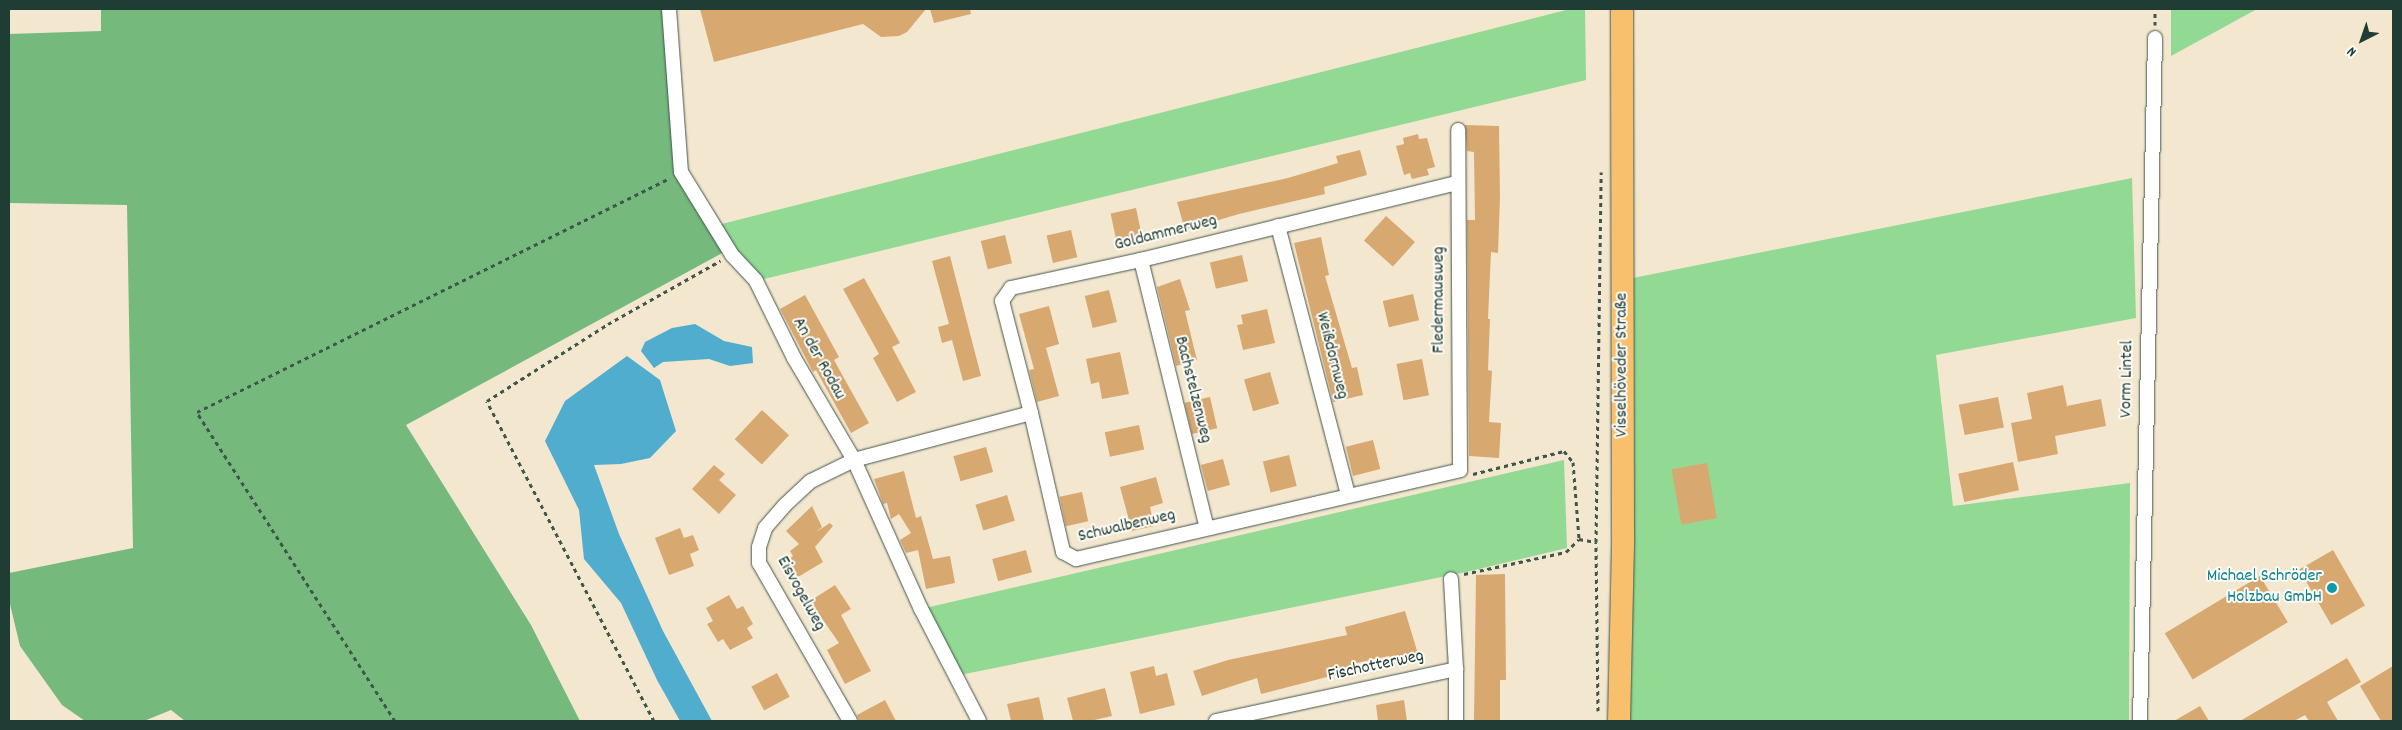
<!DOCTYPE html>
<meta charset="utf-8">
<style>
body{margin:0}
#map{position:relative;width:2402px;height:730px;overflow:hidden;background:#f4e7cf;font-family:Dekko,sans-serif}
div>[style]{position:absolute}
.green>*{inset:0;background:#92d993}
.forest>*{inset:0;background:#75b97d}
.water>*{inset:0;background:#50adce}
.building>*{inset:0;background:#d8a871;transform-origin:0 0}
.path>*{height:3px;margin-top:-1.5px;transform-origin:0;background:repeating-linear-gradient(90deg,#3f564b 0 4px,transparent 0 8px)}
.roads{filter:drop-shadow(0 0 1px #3f564b) drop-shadow(0 0 1px #3f564b)}
.minor>*{height:14px;margin:-7px;padding:0 7px;transform-origin:7px;border-radius:7px;background:#fff}
.primary>*{height:22px;margin:-11px;padding:0 11px;transform-origin:11px;border-radius:11px;background:#f8bf6c}
.dots>*{width:14px;height:14px;translate:-50% -50%;box-sizing:border-box;border:2px solid #fdfcf7;border-radius:50%}
span{translate:-50% -50%;white-space:nowrap;text-align:center;line-height:1.15;-webkit-text-stroke:4px #fdfcf7;paint-order:stroke}
.street-label{font-size:18px;color:#1f3d34}
.culture-label{font-size:18px;color:#0d838f}
.right{translate:-100% -50%;text-align:right}
.frame{position:absolute;inset:0;border:10px solid #1f3d34;pointer-events:none}
.north{position:absolute;left:2337px;top:15px;width:50px;height:50px;-webkit-text-stroke:4px #fdfcf7;paint-order:stroke;rotate:221deg;font-size:14px;font-weight:700;line-height:20px;text-align:center;color:#1f3d34}
.north::after{content:'';display:block;margin:auto;width:18px;height:22px;background:#1f3d34;clip-path:polygon(50% 0,100% 100%,50% 72%,0 100%)}
</style>
<div id="map">
<div class="green">
<i style="clip-path:polygon(1570px 9px,1585px 9px,1586px 80px,756px 281px,714px 226px)"></i>
<i style="clip-path:polygon(2171px 9px,2257px 9px,2171px 56px)"></i>
<i style="clip-path:polygon(2132px 178px,2136px 318px,1936px 355px,1953px 506px,2130px 483px,2129px 721px,1629px 721px,1623px 280px)"></i>
<i style="clip-path:polygon(1564px 460px,1567px 548px,1466px 572px,955px 676px,921px 609px)"></i>
</div>
<div class="forest">
<i style="clip-path:polygon(101px 9px,665px 9px,679px 173px,726px 251px,406px 425px,531px 625px,580px 721px,185px 721px,171px 710px,144px 721px,85px 721px,62px 705px,20px 646px,9px 600px,9px 573px,133px 548px,127px 205px,9px 203px,9px 34px,101px 31px)"></i>
</div>
<div class="water">
<i style="clip-path:polygon(695px 324px,724px 341px,752px 347px,753px 363px,730px 366px,709px 359px,663px 362px,654px 368px,641px 351px,645px 342px,672px 328px)"></i>
<i style="clip-path:polygon(627px 356px,660px 380px,676px 431px,650px 458px,621px 464px,594px 465px,619px 534px,663px 631px,712px 721px,680px 721px,657px 680px,621px 603px,584px 559px,579px 510px,545px 441px,565px 401px)"></i>
</div>
<div class="building">
<i style="clip-path:polygon(700px 9px,926px 9px,907px 32px,899px 36px,881px 37px,863px 24px,714px 62px)"></i>
<i style="clip-path:polygon(930px 9px,970px 9px,971px 14px,934px 23px)"></i>
<i style="clip-path:polygon(1465px 125px,1499px 126px,1500px 197px,1498px 253px,1491px 252px,1488px 319px,1490px 319px,1488px 370px,1492px 371px,1489px 422px,1501px 423px,1499px 458px,1469px 456px,1467px 220px,1475px 220px,1474px 152px,1467px 151px)"></i>
<i style="clip-path:polygon(1418px 134px,1419px 139px,1427px 138px,1435px 167px,1427px 169px,1429px 175px,1412px 179px,1410px 173px,1404px 175px,1396px 146px,1404px 144px,1403px 138px)"></i>
<i style="clip-path:polygon(1360px 150px,1367px 175px,1324px 187px,1325px 194px,1239px 214px,1185px 230px,1177px 202px,1288px 178px,1338px 163px,1336px 156px)"></i>
<i style="left:1136px;top:208px;width:29px;height:26px;rotate:78deg"></i>
<i style="left:1386px;top:216px;width:39px;height:33px;rotate:42deg"></i>
<i style="left:1071px;top:230px;width:28px;height:25px;rotate:77deg"></i>
<i style="left:1005px;top:235px;width:29px;height:25px;rotate:76deg"></i>
<i style="clip-path:polygon(1321px 237px,1329px 275px,1325px 276px,1352px 368px,1357px 367px,1363px 395px,1333px 402px,1294px 243px)"></i>
<i style="left:1242px;top:255px;width:27px;height:33px;rotate:77deg"></i>
<i style="clip-path:polygon(950px 256px,981px 376px,963px 381px,952px 340px,942px 343px,938px 327px,949px 324px,932px 261px)"></i>
<i style="clip-path:polygon(864px 278px,900px 343px,892px 347px,916px 392px,897px 402px,873px 358px,879px 354px,843px 289px)"></i>
<i style="clip-path:polygon(1180px 279px,1190px 310px,1185px 311px,1197px 360px,1176px 366px,1157px 287px)"></i>
<i style="left:1109px;top:290px;width:33px;height:25px;rotate:76deg"></i>
<i style="left:1413px;top:294px;width:27px;height:31px;rotate:77deg"></i>
<i style="clip-path:polygon(805px 295px,839px 357px,834px 360px,869px 423px,851px 433px,816px 370px,813px 372px,780px 309px)"></i>
<i style="clip-path:polygon(1049px 306px,1059px 344px,1046px 348px,1059px 396px,1037px 402px,1029px 370px,1034px 369px,1019px 314px)"></i>
<i style="clip-path:polygon(1267px 309px,1275px 343px,1243px 350px,1237px 325px,1243px 324px,1241px 315px)"></i>
<i style="clip-path:polygon(1120px 352px,1129px 394px,1102px 399px,1099px 382px,1091px 384px,1086px 359px)"></i>
<i style="left:1422px;top:359px;width:37px;height:26px;rotate:79deg"></i>
<i style="left:1270px;top:372px;width:33px;height:27px;rotate:74deg"></i>
<i style="clip-path:polygon(2063px 385px,2067px 406px,2101px 399px,2106px 426px,2055px 436px,2058px 454px,2018px 462px,2011px 423px,2032px 419px,2027px 393px)"></i>
<i style="left:1210px;top:397px;width:32px;height:26px;rotate:77deg"></i>
<i style="left:1998px;top:397px;width:31px;height:40px;rotate:79deg"></i>
<i style="left:762px;top:410px;width:37px;height:40px;rotate:43deg"></i>
<i style="left:1139px;top:425px;width:25px;height:35px;rotate:78deg"></i>
<i style="left:1373px;top:440px;width:30px;height:28px;rotate:76deg"></i>
<i style="left:986px;top:447px;width:26px;height:34px;rotate:74deg"></i>
<i style="left:1289px;top:455px;width:32px;height:27px;rotate:76deg"></i>
<i style="left:1223px;top:459px;width:27px;height:23px;rotate:75deg"></i>
<i style="left:2013px;top:462px;width:29px;height:56px;rotate:78deg"></i>
<i style="left:1707px;top:463px;width:56px;height:36px;rotate:80deg"></i>
<i style="clip-path:polygon(714px 465px,725px 474px,719px 480px,736px 495px,719px 514px,692px 489px)"></i>
<i style="clip-path:polygon(904px 471px,916px 518px,921px 516px,933px 559px,950px 556px,955px 583px,926px 589px,918px 550px,906px 553px,900px 540px,911px 533px,899px 514px,891px 519px,887px 503px,883px 504px,874px 479px)"></i>
<i style="clip-path:polygon(1156px 477px,1163px 503px,1150px 507px,1154px 526px,1132px 531px,1120px 487px)"></i>
<i style="left:1082px;top:492px;width:30px;height:23px;rotate:78deg"></i>
<i style="left:1007px;top:495px;width:27px;height:33px;rotate:73deg"></i>
<i style="clip-path:polygon(812px 506px,822px 527px,816px 532px,830px 523px,833px 526px,815px 547px,823px 562px,798px 577px,787px 561px,793px 556px,790px 551px,799px 544px,786px 531px)"></i>
<i style="clip-path:polygon(680px 528px,684px 538px,693px 535px,699px 550px,690px 554px,694px 566px,669px 575px,655px 538px)"></i>
<i style="left:1026px;top:550px;width:23px;height:35px;rotate:75deg"></i>
<i style="left:2333px;top:550px;width:64px;height:39px;rotate:60deg"></i>
<i style="clip-path:polygon(1505px 574px,1506px 680px,1500px 680px,1500px 721px,1474px 721px,1476px 575px)"></i>
<i style="left:2260px;top:576px;width:54px;height:111px;rotate:59deg"></i>
<i style="clip-path:polygon(835px 585px,851px 609px,841px 615px,871px 671px,845px 684px,827px 650px,839px 643px,810px 601px)"></i>
<i style="clip-path:polygon(729px 595px,737px 609px,743px 606px,753px 624px,747px 628px,753px 638px,730px 650px,723px 639px,718px 642px,707px 624px,713px 621px,706px 608px)"></i>
<i style="clip-path:polygon(1405px 611px,1418px 654px,1391px 662px,1389px 656px,1352px 664px,1354px 670px,1261px 694px,1257px 678px,1202px 696px,1193px 671px,1228px 660px,1347px 635px,1345px 627px)"></i>
<i style="clip-path:polygon(2347px 658px,2361px 682px,2327px 702px,2338px 721px,2309px 721px,2305px 715px,2294px 721px,2240px 721px)"></i>
<i style="clip-path:polygon(1154px 666px,1156px 676px,1167px 673px,1175px 705px,1140px 714px,1130px 672px)"></i>
<i style="clip-path:polygon(2393px 666px,2393px 721px,2381px 721px,2360px 686px)"></i>
<i style="left:777px;top:673px;width:27px;height:29px;rotate:62deg"></i>
<i style="clip-path:polygon(1105px 688px,1112px 716px,1090px 721px,1073px 721px,1067px 698px)"></i>
<i style="clip-path:polygon(1039px 697px,1044px 721px,1011px 721px,1007px 704px)"></i>
<i style="clip-path:polygon(885px 700px,896px 721px,859px 721px,857px 715px)"></i>
<i style="clip-path:polygon(1404px 700px,1407px 721px,1378px 721px,1376px 705px)"></i>
<i style="clip-path:polygon(2200px 706px,2209px 721px,2174px 721px)"></i>
</div>
<div class="path">
<i style="left:2155px;top:25px;width:16px;rotate:-90deg"></i>
<i style="left:1473px;top:474px;width:94px;rotate:-14.2deg"></i>
<i style="left:1564px;top:451px;width:14px;rotate:51deg"></i>
<i style="left:1573px;top:462px;width:77px;rotate:85.5deg"></i>
<i style="left:1464px;top:574px;width:104px;rotate:-12.2deg"></i>
<i style="left:1566px;top:552px;width:18px;rotate:-45deg"></i>
<i style="left:1579px;top:539px;width:17px;rotate:10deg"></i>
<i style="left:1598px;top:711px;width:169px;rotate:-90.7deg"></i>
<i style="left:1596px;top:542px;width:370px;rotate:-89.2deg"></i>
<i style="left:395px;top:721px;width:367px;rotate:-122.7deg"></i>
<i style="left:197px;top:412px;width:528px;rotate:-26.32deg"></i>
<i style="left:654px;top:721px;width:361px;rotate:-117.6deg"></i>
<i style="left:487px;top:401px;width:143px;rotate:-32.5deg"></i>
<i style="left:608px;top:324px;width:129px;rotate:-29.4deg"></i>
</div>
<div class="roads">
<div class="minor">
<i style="left:669px;top:9px;width:163px;rotate:85.8deg"></i>
<i style="left:681px;top:172px;width:97px;rotate:58.4deg"></i>
<i style="left:732px;top:255px;width:35px;rotate:47deg"></i>
<i style="left:756px;top:281px;width:86px;rotate:63.7deg"></i>
<i style="left:794px;top:358px;width:118px;rotate:59.5deg"></i>
<i style="left:854px;top:460px;width:163px;rotate:65.8deg"></i>
<i style="left:921px;top:609px;width:126px;rotate:62.6deg"></i>
<i style="left:1278px;top:226px;width:278px;rotate:75.4deg"></i>
<i style="left:1141px;top:260px;width:276px;rotate:76.2deg"></i>
<i style="left:1031px;top:413px;width:116px;rotate:-104.5deg"></i>
<i style="left:1002px;top:301px;width:16px;rotate:-55deg"></i>
<i style="left:1011px;top:288px;width:133px;rotate:-12.2deg"></i>
<i style="left:1141px;top:260px;width:326px;rotate:-13.7deg"></i>
<i style="left:1456px;top:669px;width:52px;rotate:90deg"></i>
<i style="left:850px;top:721px;width:182px;rotate:-119.9deg"></i>
<i style="left:759px;top:563px;width:16px;rotate:-90deg"></i>
<i style="left:759px;top:547px;width:20px;rotate:-72deg"></i>
<i style="left:765px;top:528px;width:30px;rotate:-49deg"></i>
<i style="left:785px;top:505px;width:35px;rotate:-43deg"></i>
<i style="left:811px;top:481px;width:48px;rotate:-26deg"></i>
<i style="left:854px;top:460px;width:183px;rotate:-14.9deg"></i>
<i style="left:1031px;top:413px;width:143px;rotate:77deg"></i>
<i style="left:1063px;top:552px;width:15px;rotate:28deg"></i>
<i style="left:1076px;top:559px;width:394px;rotate:-13deg"></i>
<i style="left:1460px;top:470px;width:340px;rotate:-90.3deg"></i>
<i style="left:1216px;top:721px;width:246px;rotate:-12.2deg"></i>
<i style="left:1456px;top:669px;width:90px;rotate:-93.2deg"></i>
<i style="left:2140px;top:721px;width:683px;rotate:-88.74deg"></i>
</div>
<div class="primary">
<i style="left:1619px;top:721px;width:181px;rotate:-88.7deg"></i>
<i style="left:1623px;top:540px;width:531px;rotate:-90.11deg"></i>
</div>
</div>
<div class="dots">
<i style="left:2332px;top:588px;background:#0f9aa8"></i>
</div>
<div class="street-label">
<span style="left:1166px;top:234px;rotate:-14deg">Goldammerweg</span>
<span style="left:1440px;top:300px;rotate:-90deg">Fledermausweg</span>
<span style="left:1331px;top:356px;rotate:76deg">Weißdornweg</span>
<span style="left:818px;top:359px;rotate:61deg">An der Rodau</span>
<span style="left:1623px;top:365px;rotate:-90deg">Visselhöveder Straße</span>
<span style="left:2128px;top:379px;rotate:-89deg">Vorm Lintel</span>
<span style="left:1192px;top:390px;rotate:76deg">Bachstelzenweg</span>
<span style="left:1127px;top:527px;rotate:-13deg">Schwalbenweg</span>
<span style="left:800px;top:594px;rotate:61deg">Eisvogelweg</span>
<span style="left:1376px;top:667px;rotate:-12deg">Fischotterweg</span>
</div>
<div class="culture-label">
<span class="right" style="left:2322px;top:588px">Michael Schröder<br>Holzbau GmbH</span>
</div>
<div class="frame"></div>
<div class="north">N</div>
</div>
